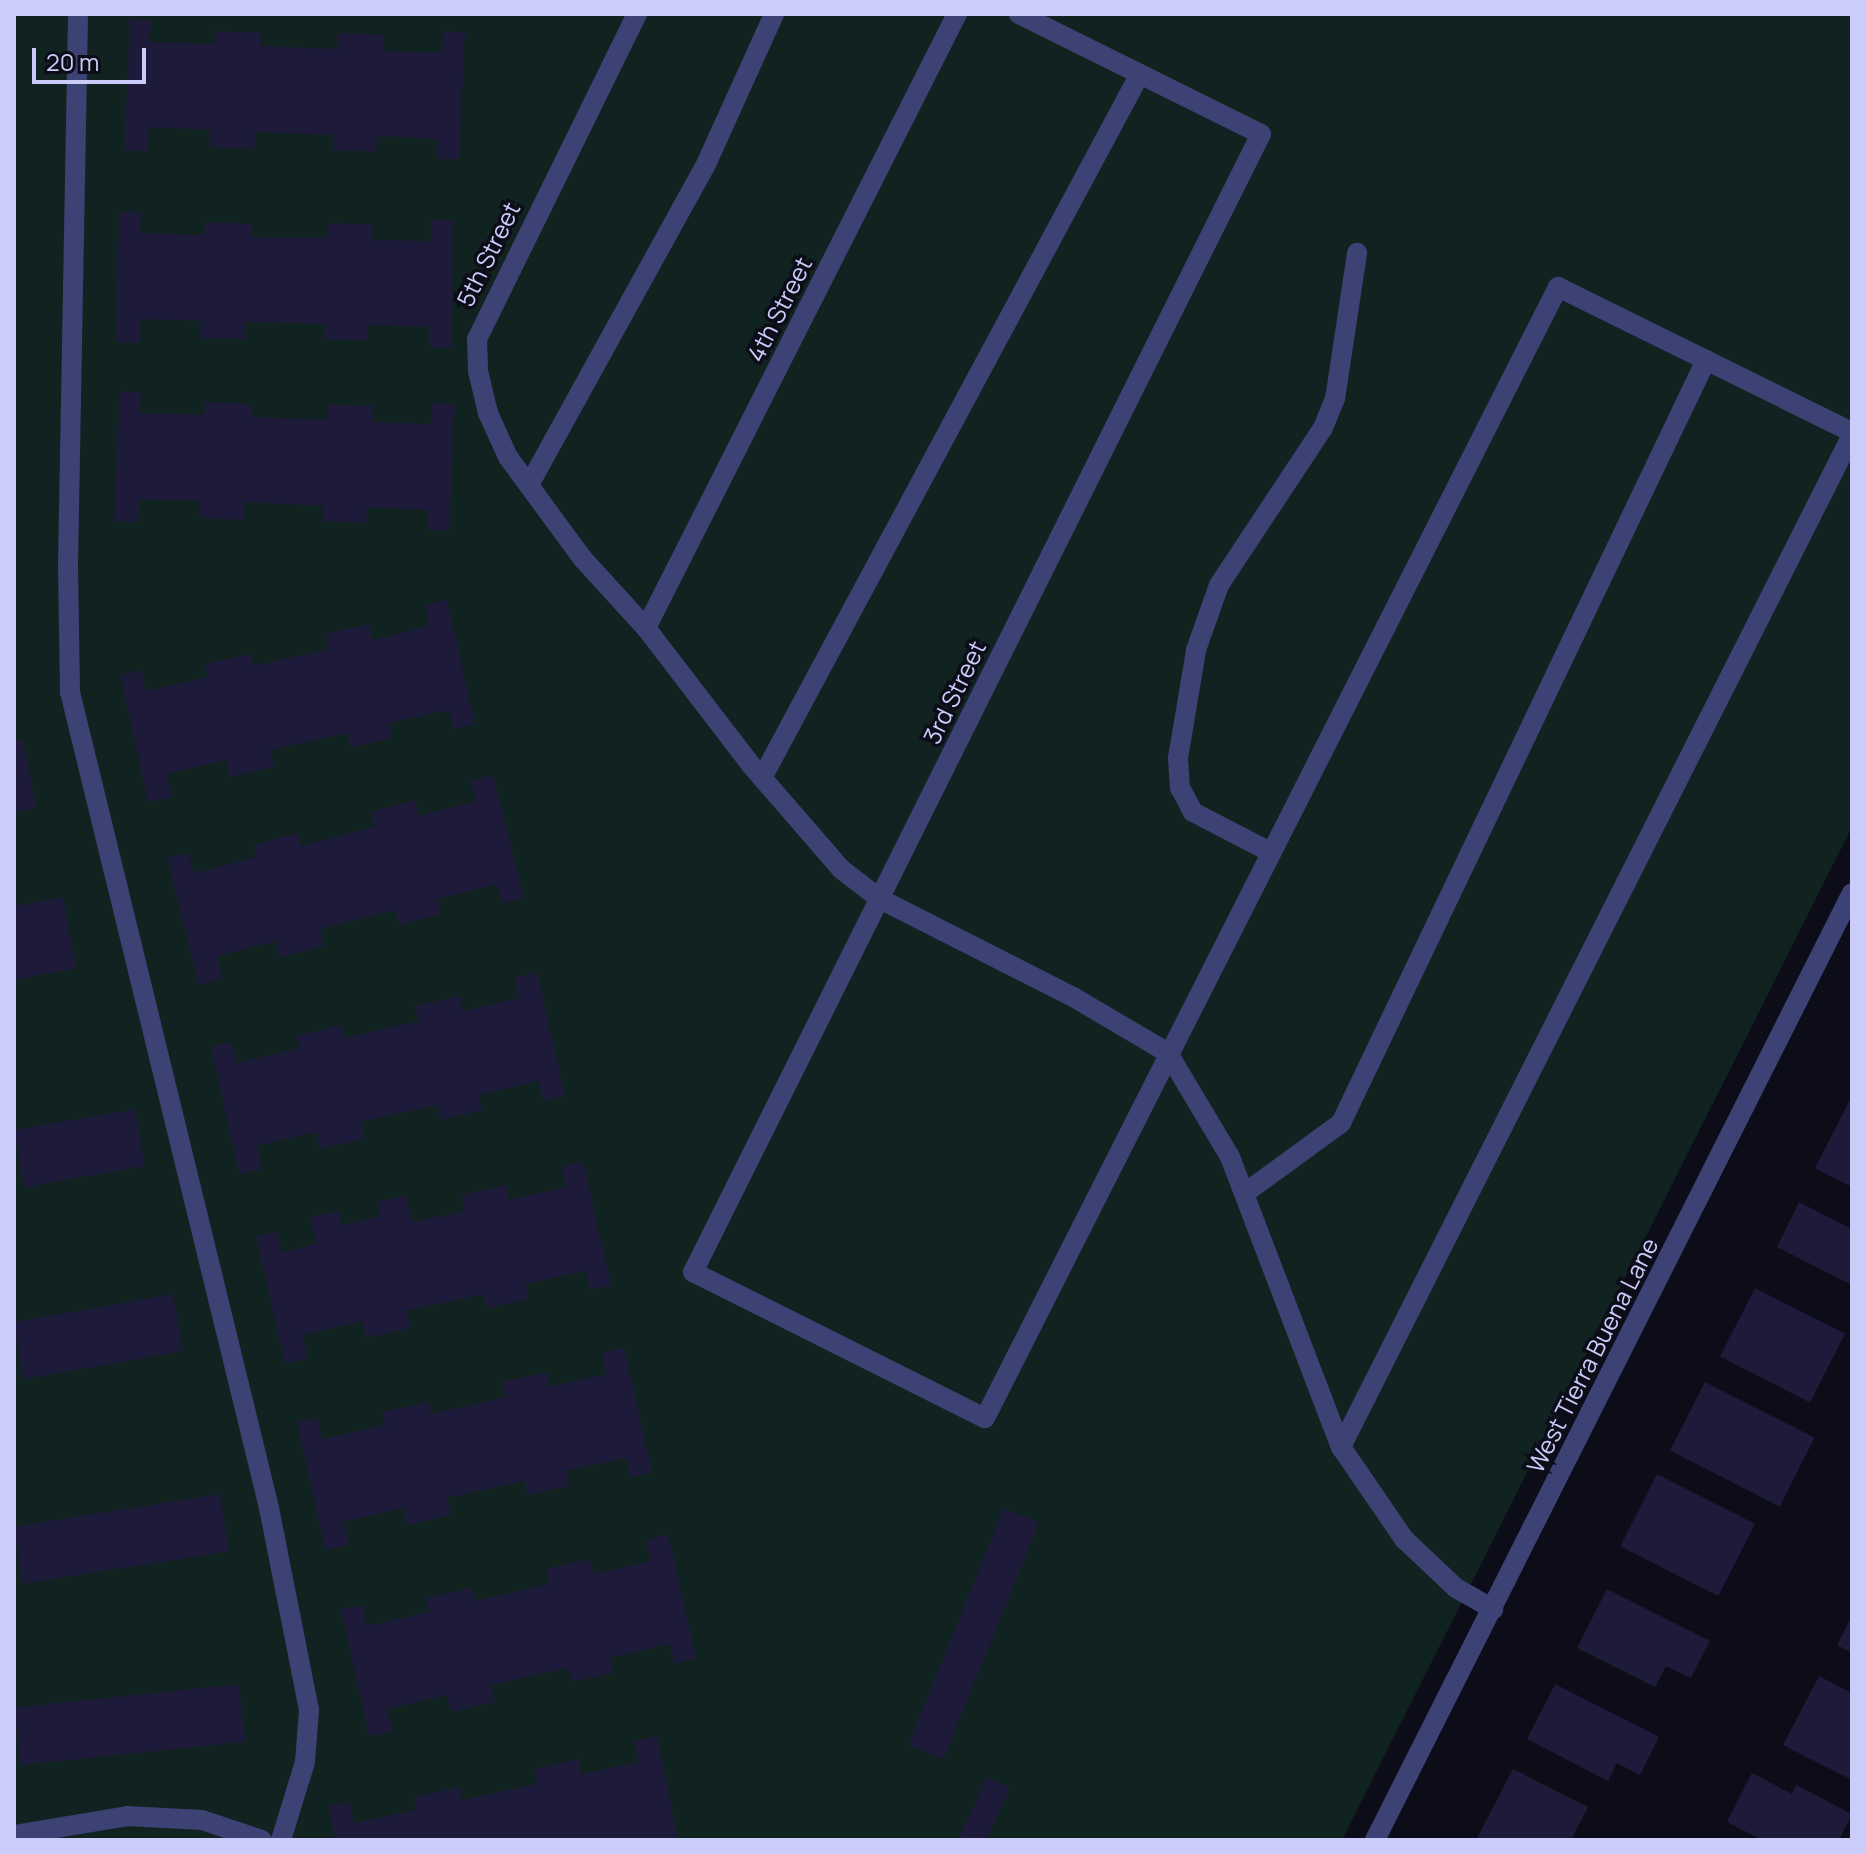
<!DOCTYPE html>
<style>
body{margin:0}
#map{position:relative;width:1866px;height:1854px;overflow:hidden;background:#0d0d1a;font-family:Manrope,sans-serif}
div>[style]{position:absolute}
.green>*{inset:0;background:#102320}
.building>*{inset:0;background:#1d1b39;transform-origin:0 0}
.minor>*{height:20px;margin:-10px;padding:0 10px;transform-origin:10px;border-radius:10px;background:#3c4274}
span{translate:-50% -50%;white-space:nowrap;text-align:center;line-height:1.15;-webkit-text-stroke:7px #0d0d1a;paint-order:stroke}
.street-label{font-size:24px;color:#cbccf9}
.frame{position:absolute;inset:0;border:16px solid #cbccf9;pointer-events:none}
.scale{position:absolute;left:32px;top:48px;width:114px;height:36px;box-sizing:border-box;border:4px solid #cbccf9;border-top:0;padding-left:10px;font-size:24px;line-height:28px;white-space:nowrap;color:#cbccf9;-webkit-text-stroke:6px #0d0d1a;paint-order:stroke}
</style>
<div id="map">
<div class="green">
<i style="clip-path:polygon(14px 14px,1852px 14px,1852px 827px,1342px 1840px,14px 1840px)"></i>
</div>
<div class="building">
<i style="clip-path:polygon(130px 19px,151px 20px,150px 42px,214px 44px,215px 31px,262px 33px,261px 46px,337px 49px,338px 33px,384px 35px,383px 51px,441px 53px,442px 31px,465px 32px,459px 159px,437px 159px,438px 139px,377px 136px,376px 152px,333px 150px,334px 135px,255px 132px,254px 149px,209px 147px,210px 130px,149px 127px,148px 151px,124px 150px)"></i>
<i style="clip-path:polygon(119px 212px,141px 212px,140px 233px,204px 235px,205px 222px,251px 224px,251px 237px,327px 238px,328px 223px,373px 224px,373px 240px,431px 241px,431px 220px,454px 220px,451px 348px,429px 347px,429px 327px,367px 325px,367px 340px,324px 339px,325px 324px,246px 322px,246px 339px,200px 338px,201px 321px,140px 319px,139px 343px,116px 342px)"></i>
<i style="clip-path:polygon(120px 391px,141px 392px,140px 413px,204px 415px,205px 402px,252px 404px,251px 417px,328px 420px,328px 404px,373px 406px,373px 422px,431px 424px,432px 403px,455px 404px,449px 531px,427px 530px,428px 510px,367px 507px,366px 523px,323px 521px,324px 506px,245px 502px,244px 520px,199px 518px,200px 501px,139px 499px,138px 522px,114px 521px)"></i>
<i style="clip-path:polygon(447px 600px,475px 724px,453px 729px,449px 710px,389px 723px,392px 738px,350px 748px,347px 733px,270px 750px,274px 767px,230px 777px,226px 760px,166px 774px,172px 797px,148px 802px,120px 675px,141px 670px,146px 691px,208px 677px,205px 664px,250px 654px,254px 666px,328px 649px,325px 634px,369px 624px,373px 640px,429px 626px,425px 605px)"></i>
<i style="clip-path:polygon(23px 740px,36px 808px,14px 812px,14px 741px)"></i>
<i style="clip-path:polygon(493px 775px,524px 898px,502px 903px,497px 884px,438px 899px,441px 914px,399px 925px,396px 910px,320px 929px,324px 946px,280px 957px,276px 941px,217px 956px,222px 979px,199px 985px,167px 858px,188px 853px,194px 873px,256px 857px,253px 845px,298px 833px,301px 846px,375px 827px,371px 812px,415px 800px,419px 816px,476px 801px,471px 781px)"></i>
<i style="clip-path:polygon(63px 897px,76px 968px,14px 980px,14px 906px)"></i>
<i style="clip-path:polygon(537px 972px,565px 1096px,543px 1101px,539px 1081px,479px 1095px,482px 1110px,441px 1120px,437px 1105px,361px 1122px,364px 1139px,320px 1149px,316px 1132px,257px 1146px,262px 1169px,239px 1174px,211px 1047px,231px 1042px,236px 1063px,299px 1048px,296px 1036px,341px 1025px,344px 1038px,419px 1021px,415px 1006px,460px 996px,463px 1011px,519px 998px,515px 977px)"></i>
<i style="clip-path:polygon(1852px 1096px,1852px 1187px,1815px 1168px)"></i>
<i style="left:135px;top:1109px;width:58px;height:123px;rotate:80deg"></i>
<i style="clip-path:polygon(583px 1161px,611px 1285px,590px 1290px,585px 1271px,525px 1284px,528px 1299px,487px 1308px,483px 1294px,406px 1311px,410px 1328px,366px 1338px,362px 1321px,302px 1335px,308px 1358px,285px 1364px,256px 1236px,277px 1231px,282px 1252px,316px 1244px,310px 1217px,338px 1211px,342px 1225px,380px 1216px,377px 1202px,406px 1195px,412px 1222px,464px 1211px,461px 1195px,506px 1185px,508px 1200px,566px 1187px,561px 1167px)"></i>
<i style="clip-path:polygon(1799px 1202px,1852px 1229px,1852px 1285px,1777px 1247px)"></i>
<i style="left:1755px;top:1288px;width:101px;height:77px;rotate:27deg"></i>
<i style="left:173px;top:1294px;width:58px;height:162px;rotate:80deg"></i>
<i style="clip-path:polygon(624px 1348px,652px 1472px,630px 1477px,626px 1458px,566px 1471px,569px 1486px,527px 1495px,524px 1481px,447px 1498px,451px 1515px,407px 1525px,403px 1508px,343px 1522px,349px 1545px,325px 1550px,297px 1422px,318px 1418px,322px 1439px,385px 1425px,382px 1412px,428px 1402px,431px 1414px,505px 1397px,502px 1382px,546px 1372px,550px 1387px,606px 1374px,602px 1353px)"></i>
<i style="left:1705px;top:1382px;width:123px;height:77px;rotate:27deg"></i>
<i style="left:1657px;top:1474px;width:110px;height:81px;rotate:27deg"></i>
<i style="left:220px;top:1494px;width:58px;height:209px;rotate:81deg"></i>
<i style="left:1004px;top:1508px;width:38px;height:256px;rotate:22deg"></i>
<i style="clip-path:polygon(668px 1534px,696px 1659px,674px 1664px,670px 1644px,610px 1658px,613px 1673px,571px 1682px,568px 1668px,491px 1685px,495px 1702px,451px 1712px,447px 1695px,387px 1709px,393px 1731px,369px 1737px,341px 1609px,362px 1605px,367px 1626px,429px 1612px,426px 1598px,472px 1588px,475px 1601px,549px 1584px,546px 1569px,590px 1559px,594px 1574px,650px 1561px,646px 1540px)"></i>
<i style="clip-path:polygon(1607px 1589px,1710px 1641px,1691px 1678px,1666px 1666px,1655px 1687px,1577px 1648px)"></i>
<i style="clip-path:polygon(1852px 1616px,1852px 1653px,1837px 1645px)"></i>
<i style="clip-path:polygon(1819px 1676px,1852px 1693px,1852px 1780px,1783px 1745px)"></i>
<i style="left:239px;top:1684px;width:58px;height:226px;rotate:84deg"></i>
<i style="clip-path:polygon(1555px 1684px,1659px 1737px,1640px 1775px,1617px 1763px,1608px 1781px,1527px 1739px)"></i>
<i style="clip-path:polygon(657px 1736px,678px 1840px,335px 1840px,328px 1806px,350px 1802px,354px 1823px,416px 1810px,414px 1797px,460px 1787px,462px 1800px,537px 1784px,534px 1769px,578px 1759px,581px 1774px,639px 1762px,634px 1741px)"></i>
<i style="clip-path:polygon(1513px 1769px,1588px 1807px,1571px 1840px,1476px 1840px)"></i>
<i style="clip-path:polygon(1752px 1773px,1792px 1794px,1796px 1785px,1852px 1814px,1839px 1840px,1762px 1840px,1727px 1822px)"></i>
<i style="clip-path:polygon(987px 1777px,1010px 1788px,986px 1840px,958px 1840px)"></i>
</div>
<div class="minor">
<i style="left:78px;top:14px;width:551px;rotate:91.04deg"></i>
<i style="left:68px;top:565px;width:127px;rotate:89.1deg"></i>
<i style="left:70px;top:692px;width:840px;rotate:76.29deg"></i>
<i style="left:269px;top:1508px;width:206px;rotate:78.8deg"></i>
<i style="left:309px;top:1710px;width:52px;rotate:94.4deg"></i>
<i style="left:305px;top:1762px;width:82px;rotate:107.1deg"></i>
<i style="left:637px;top:14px;width:362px;rotate:116.2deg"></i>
<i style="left:477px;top:339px;width:32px;rotate:88deg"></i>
<i style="left:478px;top:371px;width:43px;rotate:76.6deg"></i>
<i style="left:488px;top:413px;width:48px;rotate:65.6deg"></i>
<i style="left:508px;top:457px;width:127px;rotate:53.7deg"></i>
<i style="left:583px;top:559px;width:93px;rotate:47.6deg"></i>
<i style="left:646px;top:628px;width:173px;rotate:52.5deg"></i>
<i style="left:751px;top:765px;width:138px;rotate:49.1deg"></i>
<i style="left:841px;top:869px;width:49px;rotate:37.6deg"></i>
<i style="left:880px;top:899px;width:219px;rotate:26.9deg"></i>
<i style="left:1075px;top:998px;width:108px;rotate:30.6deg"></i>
<i style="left:1168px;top:1053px;width:121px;rotate:59.2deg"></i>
<i style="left:1230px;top:1157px;width:311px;rotate:69.1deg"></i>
<i style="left:1341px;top:1447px;width:112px;rotate:55.6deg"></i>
<i style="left:1404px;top:1539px;width:71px;rotate:43.3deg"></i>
<i style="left:1456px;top:1588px;width:43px;rotate:29.6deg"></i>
<i style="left:1019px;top:14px;width:270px;rotate:26.4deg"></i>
<i style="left:1261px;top:134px;width:1272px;rotate:116.52deg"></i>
<i style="left:693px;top:1272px;width:326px;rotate:26.6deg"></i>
<i style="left:985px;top:1418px;width:1268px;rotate:-63.13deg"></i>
<i style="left:1558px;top:287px;width:328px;rotate:26.3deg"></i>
<i style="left:529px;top:485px;width:369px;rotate:-61.1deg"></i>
<i style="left:707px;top:162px;width:162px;rotate:-65.6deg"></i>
<i style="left:646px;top:628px;width:688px;rotate:-63.14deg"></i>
<i style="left:762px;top:778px;width:799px;rotate:-61.77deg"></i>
<i style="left:1268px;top:851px;width:85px;rotate:-152.5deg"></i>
<i style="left:1193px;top:812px;width:27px;rotate:-118deg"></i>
<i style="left:1180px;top:788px;width:30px;rotate:-94deg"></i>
<i style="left:1178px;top:758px;width:109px;rotate:-80.5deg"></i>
<i style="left:1196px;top:650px;width:69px;rotate:-70.5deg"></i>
<i style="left:1219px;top:585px;width:188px;rotate:-56.5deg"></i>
<i style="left:1323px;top:428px;width:31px;rotate:-68deg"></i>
<i style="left:1335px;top:399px;width:148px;rotate:-81.4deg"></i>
<i style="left:1245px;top:1193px;width:119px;rotate:-36.1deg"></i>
<i style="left:1341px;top:1123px;width:846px;rotate:-64.43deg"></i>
<i style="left:1341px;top:1447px;width:1134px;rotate:-63.21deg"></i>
<i style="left:14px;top:1835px;width:115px;rotate:-9.5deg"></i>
<i style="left:127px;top:1816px;width:75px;rotate:3.1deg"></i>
<i style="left:202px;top:1820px;width:63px;rotate:18.4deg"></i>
<i style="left:1375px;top:1840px;width:1060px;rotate:-63.27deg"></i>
</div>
<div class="street-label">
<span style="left:488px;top:254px;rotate:-64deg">5th Street</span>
<span style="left:779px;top:309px;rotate:-63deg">4th Street</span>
<span style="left:954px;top:692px;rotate:-64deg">3rd Street</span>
<span style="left:1592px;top:1355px;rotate:-63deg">West Tierra Buena Lane</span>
</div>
<div class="frame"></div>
<div class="scale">20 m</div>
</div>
